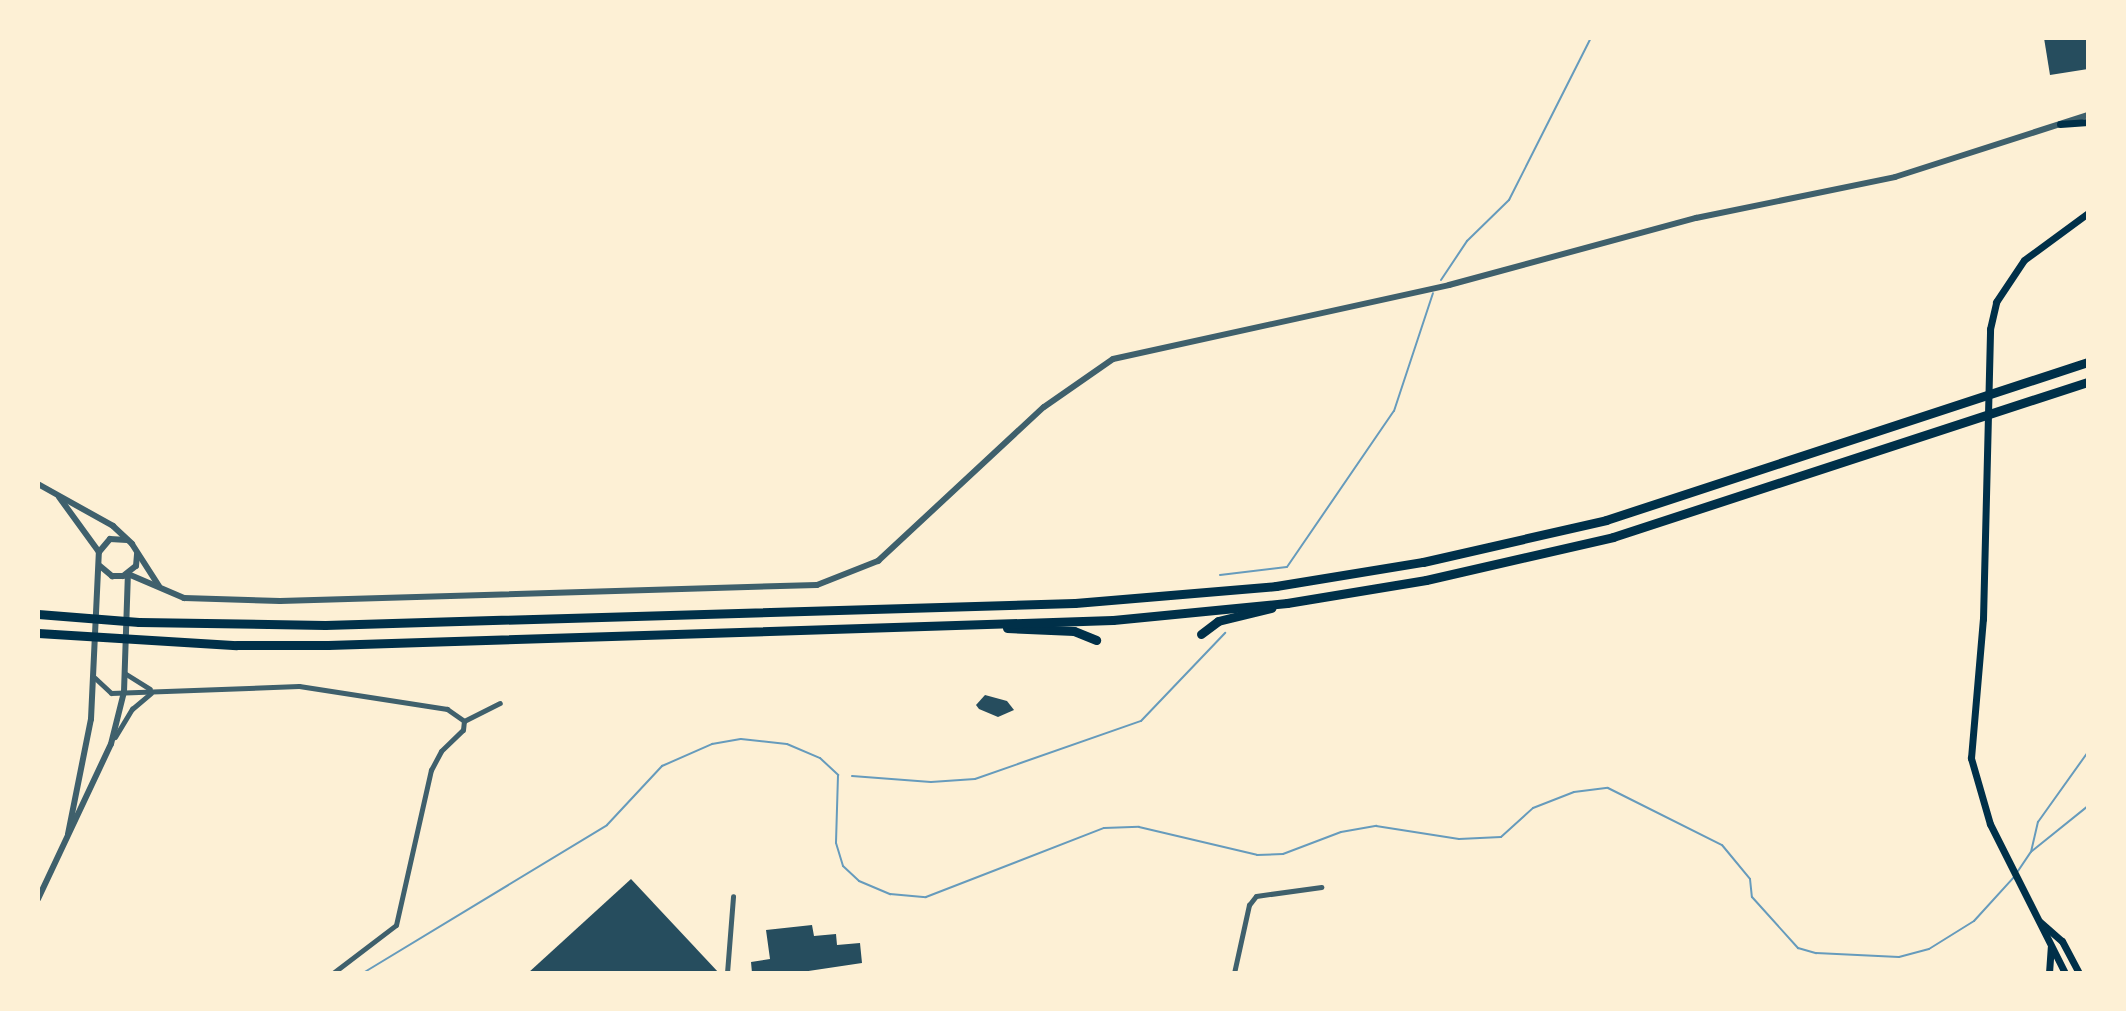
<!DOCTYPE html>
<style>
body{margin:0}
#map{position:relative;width:2126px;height:1011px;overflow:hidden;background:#fdf0d5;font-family:Poppins,sans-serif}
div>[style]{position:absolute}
.stream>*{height:2px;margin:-1px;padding:0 1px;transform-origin:1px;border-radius:1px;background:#669bbc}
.building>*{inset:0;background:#264d5e}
.minor>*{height:5px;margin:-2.5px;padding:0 2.5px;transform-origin:2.5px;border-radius:2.5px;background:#3f606c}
.tertiary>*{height:6px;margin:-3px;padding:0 3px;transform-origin:3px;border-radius:3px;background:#3f606c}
.secondary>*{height:7px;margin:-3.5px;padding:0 3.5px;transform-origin:3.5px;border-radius:3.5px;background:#003049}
.motorway>*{height:9px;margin:-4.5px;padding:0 4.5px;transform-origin:4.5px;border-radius:4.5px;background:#003049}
span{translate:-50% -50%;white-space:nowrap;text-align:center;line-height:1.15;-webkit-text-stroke:7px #fdf0d5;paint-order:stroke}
.frame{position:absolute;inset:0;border:40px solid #fdf0d5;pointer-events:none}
</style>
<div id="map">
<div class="stream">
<i style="left:1441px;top:280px;width:47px;rotate:-56.3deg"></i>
<i style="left:1467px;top:241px;width:59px;rotate:-44.3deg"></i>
<i style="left:1509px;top:200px;width:182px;rotate:-63.2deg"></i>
<i style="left:1220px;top:575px;width:67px;rotate:-6.8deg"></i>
<i style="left:1287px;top:567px;width:189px;rotate:-55.6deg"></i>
<i style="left:1394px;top:411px;width:124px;rotate:-71.7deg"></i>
<i style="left:852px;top:776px;width:79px;rotate:4.3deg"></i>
<i style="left:931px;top:782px;width:44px;rotate:-3.9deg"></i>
<i style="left:975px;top:779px;width:176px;rotate:-19.3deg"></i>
<i style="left:1141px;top:721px;width:122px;rotate:-46.3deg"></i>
<i style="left:2032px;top:851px;width:72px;rotate:-38.8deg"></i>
<i style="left:2018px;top:871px;width:23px;rotate:-56deg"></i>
<i style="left:2031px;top:852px;width:31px;rotate:-77deg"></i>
<i style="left:2038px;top:822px;width:86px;rotate:-54.5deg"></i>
<i style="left:363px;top:973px;width:285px;rotate:-31.2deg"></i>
<i style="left:607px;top:825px;width:81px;rotate:-47deg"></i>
<i style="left:662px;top:766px;width:55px;rotate:-23.7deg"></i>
<i style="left:712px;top:744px;width:29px;rotate:-10deg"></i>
<i style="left:741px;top:739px;width:46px;rotate:6.2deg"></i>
<i style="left:787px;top:744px;width:36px;rotate:23deg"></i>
<i style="left:820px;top:758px;width:25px;rotate:43deg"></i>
<i style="left:838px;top:775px;width:68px;rotate:91.7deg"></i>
<i style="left:836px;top:843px;width:24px;rotate:73deg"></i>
<i style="left:843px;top:866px;width:22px;rotate:43deg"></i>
<i style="left:859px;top:881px;width:34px;rotate:23deg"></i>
<i style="left:890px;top:894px;width:36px;rotate:5deg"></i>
<i style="left:926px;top:897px;width:191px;rotate:-21.2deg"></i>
<i style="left:1104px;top:828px;width:35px;rotate:-2deg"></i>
<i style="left:1139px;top:827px;width:121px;rotate:13.3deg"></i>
<i style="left:1257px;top:855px;width:26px;rotate:-2deg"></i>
<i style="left:1283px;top:854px;width:62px;rotate:-20.8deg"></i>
<i style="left:1341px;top:832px;width:36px;rotate:-10deg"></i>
<i style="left:1376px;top:826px;width:84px;rotate:8.9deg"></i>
<i style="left:1459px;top:839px;width:42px;rotate:-2.7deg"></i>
<i style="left:1501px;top:837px;width:43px;rotate:-42.2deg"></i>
<i style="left:1533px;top:808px;width:44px;rotate:-21.3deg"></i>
<i style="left:1574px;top:792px;width:34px;rotate:-7deg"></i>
<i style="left:1608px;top:788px;width:127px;rotate:26.6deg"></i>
<i style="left:1722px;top:845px;width:44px;rotate:50.5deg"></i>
<i style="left:1750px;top:879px;width:18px;rotate:84deg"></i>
<i style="left:1752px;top:897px;width:69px;rotate:48deg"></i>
<i style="left:1798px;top:948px;width:19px;rotate:16deg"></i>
<i style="left:1816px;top:953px;width:83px;rotate:2.8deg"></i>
<i style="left:1899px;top:957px;width:31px;rotate:-15deg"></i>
<i style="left:1929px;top:949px;width:53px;rotate:-31.9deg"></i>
<i style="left:1974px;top:921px;width:59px;rotate:-47.7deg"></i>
</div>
<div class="building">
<i style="clip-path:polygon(2044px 38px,2088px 38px,2088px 69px,2050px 75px)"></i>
<i style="clip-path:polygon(985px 695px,1007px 701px,1014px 710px,998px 717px,979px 709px,976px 705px)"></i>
<i style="clip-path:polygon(631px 879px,719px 973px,528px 973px)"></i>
<i style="clip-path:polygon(812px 925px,814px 936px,836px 934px,837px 945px,860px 943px,862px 963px,795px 973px,752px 973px,751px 962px,770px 959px,766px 930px)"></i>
</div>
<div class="minor">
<i style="left:126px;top:674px;width:28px;rotate:32deg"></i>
<i style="left:95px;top:678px;width:22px;rotate:43deg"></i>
<i style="left:111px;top:693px;width:188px;rotate:-2.1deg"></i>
<i style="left:299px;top:686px;width:150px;rotate:8.8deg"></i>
<i style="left:447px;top:709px;width:21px;rotate:35deg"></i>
<i style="left:464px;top:721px;width:40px;rotate:-26.6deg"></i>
<i style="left:115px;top:737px;width:33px;rotate:-59deg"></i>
<i style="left:132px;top:709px;width:25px;rotate:-40deg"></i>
<i style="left:333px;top:973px;width:79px;rotate:-37.3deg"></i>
<i style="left:396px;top:925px;width:159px;rotate:-77.3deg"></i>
<i style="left:431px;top:770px;width:21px;rotate:-62deg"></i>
<i style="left:441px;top:751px;width:30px;rotate:-44deg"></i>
<i style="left:463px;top:730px;width:9px;rotate:-84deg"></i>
<i style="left:727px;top:973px;width:77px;rotate:-85.5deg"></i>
<i style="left:1234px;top:973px;width:70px;rotate:-77.6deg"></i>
<i style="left:1249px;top:905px;width:11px;rotate:-52deg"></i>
<i style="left:1256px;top:896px;width:66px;rotate:-7.9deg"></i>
</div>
<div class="tertiary">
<i style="left:38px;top:484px;width:86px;rotate:29.2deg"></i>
<i style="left:113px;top:526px;width:26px;rotate:43deg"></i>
<i style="left:132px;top:544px;width:50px;rotate:57.3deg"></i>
<i style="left:59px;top:497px;width:68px;rotate:54deg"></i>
<i style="left:100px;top:566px;width:16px;rotate:40deg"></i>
<i style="left:112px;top:576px;width:11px"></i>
<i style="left:123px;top:576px;width:16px;rotate:-38deg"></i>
<i style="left:136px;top:566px;width:12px;rotate:-85deg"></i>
<i style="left:128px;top:574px;width:61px;rotate:23.2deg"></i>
<i style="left:184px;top:598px;width:96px;rotate:1.8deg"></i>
<i style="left:280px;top:601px;width:537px;rotate:-1.71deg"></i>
<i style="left:817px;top:585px;width:66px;rotate:-21.5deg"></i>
<i style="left:878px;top:561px;width:226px;rotate:-42.9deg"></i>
<i style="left:1044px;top:407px;width:84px;rotate:-34.8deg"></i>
<i style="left:1113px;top:359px;width:344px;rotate:-12.4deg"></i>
<i style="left:1449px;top:285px;width:256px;rotate:-15.2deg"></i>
<i style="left:1696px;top:218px;width:203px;rotate:-11.6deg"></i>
<i style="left:1895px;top:177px;width:203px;rotate:-17.8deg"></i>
<i style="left:68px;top:834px;width:117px;rotate:-78.7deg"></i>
<i style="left:91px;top:719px;width:167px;rotate:-87.3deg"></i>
<i style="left:99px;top:552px;width:17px;rotate:-50deg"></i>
<i style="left:110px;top:539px;width:17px;rotate:3deg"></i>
<i style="left:38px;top:899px;width:171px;rotate:-64.8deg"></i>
<i style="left:111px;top:744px;width:54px;rotate:-76deg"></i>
<i style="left:124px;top:692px;width:118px;rotate:-88.1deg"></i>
</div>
<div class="secondary">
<i style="left:2060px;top:124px;width:28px;rotate:-4deg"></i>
<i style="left:2040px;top:922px;width:29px;rotate:41deg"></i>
<i style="left:2062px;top:941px;width:36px;rotate:62deg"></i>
<i style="left:2049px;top:973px;width:26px;rotate:-86deg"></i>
<i style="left:2065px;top:973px;width:167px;rotate:-116.7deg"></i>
<i style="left:1990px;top:824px;width:69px;rotate:-106.1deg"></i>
<i style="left:1971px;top:758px;width:140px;rotate:-85.1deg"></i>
<i style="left:1983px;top:619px;width:290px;rotate:-88.6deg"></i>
<i style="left:1990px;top:329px;width:28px;rotate:-77deg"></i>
<i style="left:1996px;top:302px;width:50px;rotate:-56.3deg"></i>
<i style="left:2024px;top:260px;width:79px;rotate:-36.3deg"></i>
</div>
<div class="motorway">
<i style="left:38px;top:614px;width:101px;rotate:4.5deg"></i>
<i style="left:139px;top:622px;width:186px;rotate:0.9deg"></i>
<i style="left:325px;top:625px;width:750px;rotate:-1.68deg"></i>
<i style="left:1075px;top:603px;width:202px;rotate:-4.8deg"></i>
<i style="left:1276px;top:586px;width:149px;rotate:-9.3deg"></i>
<i style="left:1423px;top:562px;width:188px;rotate:-12.9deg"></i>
<i style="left:1606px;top:520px;width:507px;rotate:-18.15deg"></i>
<i style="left:1007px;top:628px;width:67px;rotate:2.6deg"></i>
<i style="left:1074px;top:631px;width:24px;rotate:22deg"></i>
<i style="left:38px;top:633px;width:199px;rotate:3.5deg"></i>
<i style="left:237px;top:645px;width:91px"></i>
<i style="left:328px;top:645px;width:785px;rotate:-1.82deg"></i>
<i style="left:1113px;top:620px;width:175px;rotate:-5.6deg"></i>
<i style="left:1287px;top:603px;width:141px;rotate:-9.4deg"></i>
<i style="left:1426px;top:580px;width:192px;rotate:-12.9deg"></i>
<i style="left:1613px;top:537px;width:500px;rotate:-18.1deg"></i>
<i style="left:1201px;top:634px;width:21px;rotate:-37deg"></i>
<i style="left:1218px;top:621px;width:55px;rotate:-13.8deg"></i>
</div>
<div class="frame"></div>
</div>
